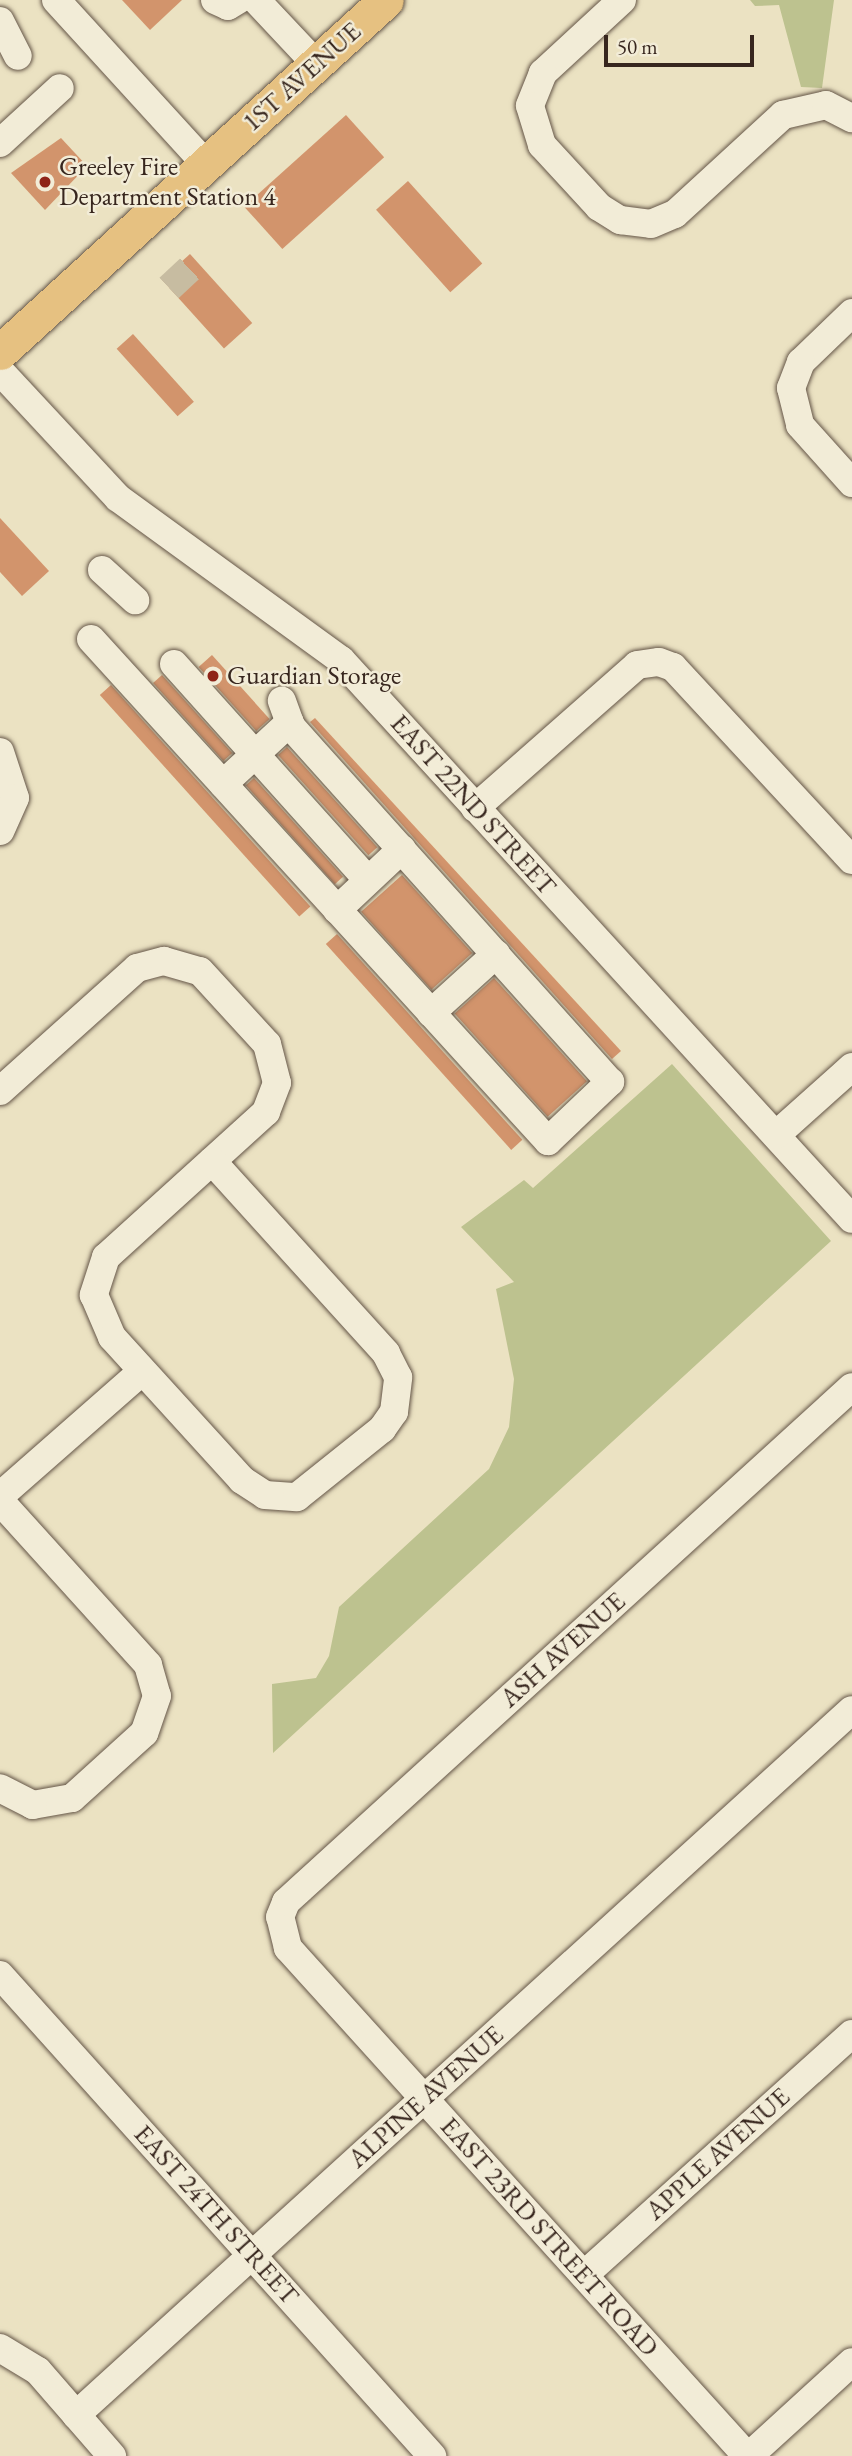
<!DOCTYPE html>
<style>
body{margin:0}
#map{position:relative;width:852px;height:2456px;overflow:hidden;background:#ebe2c2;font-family:"EB Garamond",serif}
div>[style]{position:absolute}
.green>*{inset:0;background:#bdc28f}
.building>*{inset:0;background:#d2946c;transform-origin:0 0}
.minor-tunnel>*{height:28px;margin-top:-14px;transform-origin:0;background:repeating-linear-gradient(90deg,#c7bca1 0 28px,transparent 0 42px)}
.roads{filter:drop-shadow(0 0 2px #645547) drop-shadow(0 0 2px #645547)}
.minor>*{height:28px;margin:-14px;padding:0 14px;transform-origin:14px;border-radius:14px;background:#f2ecd7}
.major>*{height:35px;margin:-17.5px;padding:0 17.5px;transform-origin:17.5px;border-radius:17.5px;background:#e6c181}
.dots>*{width:19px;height:19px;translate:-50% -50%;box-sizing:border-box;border:4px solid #f2ecd7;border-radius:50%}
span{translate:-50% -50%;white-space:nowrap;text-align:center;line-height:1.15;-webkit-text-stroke:5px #f2ecd7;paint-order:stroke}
.street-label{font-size:26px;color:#37261e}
.poi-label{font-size:26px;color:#37261e}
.left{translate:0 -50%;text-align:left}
.scale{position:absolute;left:604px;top:35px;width:150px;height:32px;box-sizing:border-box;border:4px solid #37261e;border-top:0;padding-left:9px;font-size:21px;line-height:24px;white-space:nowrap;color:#37261e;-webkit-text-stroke:5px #f2ecd7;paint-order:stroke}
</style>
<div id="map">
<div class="green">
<i style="clip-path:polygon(750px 0,834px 0,822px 88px,801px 87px,779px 5px,755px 6px)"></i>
<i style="clip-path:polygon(672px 1064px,831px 1241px,273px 1753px,272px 1684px,316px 1678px,329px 1656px,339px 1607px,489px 1469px,509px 1427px,514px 1379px,496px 1289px,514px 1282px,461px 1227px,524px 1180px,533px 1188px)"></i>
</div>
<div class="building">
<i style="clip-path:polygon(122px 0,182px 0,150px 30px)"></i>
<i style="left:346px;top:115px;width:57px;height:137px;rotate:48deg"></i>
<i style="clip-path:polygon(61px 138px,87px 166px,45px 210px,11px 173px)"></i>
<i style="left:408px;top:181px;width:111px;height:43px;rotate:48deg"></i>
<i style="left:190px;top:254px;width:93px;height:38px;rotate:48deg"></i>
<i style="left:133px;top:334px;width:91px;height:22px;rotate:48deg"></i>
<i style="clip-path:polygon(0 518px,49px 571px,22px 596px,0 572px)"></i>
<i style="left:212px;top:655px;width:86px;height:18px;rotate:48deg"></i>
<i style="left:162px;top:675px;width:105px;height:12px;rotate:48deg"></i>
<i style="left:111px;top:685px;width:298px;height:15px;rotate:48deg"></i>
<i style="clip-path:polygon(315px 718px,621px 1051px,612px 1059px,310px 722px)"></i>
<i style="left:287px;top:747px;width:135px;height:12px;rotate:48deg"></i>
<i style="left:254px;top:778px;width:133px;height:11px;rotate:48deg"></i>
<i style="left:402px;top:875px;width:105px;height:55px;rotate:48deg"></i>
<i style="left:337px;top:934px;width:277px;height:15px;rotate:48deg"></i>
<i style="left:494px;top:978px;width:139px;height:53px;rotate:48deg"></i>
</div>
<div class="minor-tunnel">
<i style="left:169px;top:288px;width:38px;rotate:-43deg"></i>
</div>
<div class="roads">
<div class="minor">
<i style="left:56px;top:0;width:222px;rotate:47.6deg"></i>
<i style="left:215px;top:0;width:14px;rotate:25deg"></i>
<i style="left:228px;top:6px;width:12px;rotate:-31deg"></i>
<i style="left:256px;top:0;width:88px;rotate:46.8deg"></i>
<i style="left:622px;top:0;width:108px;rotate:137.3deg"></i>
<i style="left:543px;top:73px;width:35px;rotate:112deg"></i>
<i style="left:530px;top:106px;width:41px;rotate:72.9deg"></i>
<i style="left:542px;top:145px;width:84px;rotate:47.4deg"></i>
<i style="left:599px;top:207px;width:25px;rotate:32deg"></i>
<i style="left:620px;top:220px;width:31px;rotate:7deg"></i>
<i style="left:651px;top:224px;width:26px;rotate:-23deg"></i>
<i style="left:675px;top:214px;width:147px;rotate:-42.5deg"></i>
<i style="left:783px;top:115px;width:44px;rotate:-13.1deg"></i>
<i style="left:826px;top:105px;width:29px;rotate:27deg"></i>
<i style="left:0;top:21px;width:39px;rotate:63deg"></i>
<i style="left:0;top:143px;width:81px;rotate:-42.5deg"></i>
<i style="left:852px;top:313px;width:71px;rotate:136.1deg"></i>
<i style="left:801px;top:362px;width:28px;rotate:111deg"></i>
<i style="left:791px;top:388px;width:38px;rotate:76deg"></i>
<i style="left:800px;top:425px;width:78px;rotate:48.1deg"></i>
<i style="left:0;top:371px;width:173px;rotate:47.1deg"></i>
<i style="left:118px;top:498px;width:276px;rotate:36deg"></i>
<i style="left:341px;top:660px;width:757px;rotate:47.57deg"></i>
<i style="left:102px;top:570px;width:45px;rotate:42.3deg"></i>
<i style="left:91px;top:639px;width:679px;rotate:47.69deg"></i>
<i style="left:548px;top:1141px;width:86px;rotate:-43.6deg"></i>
<i style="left:610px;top:1082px;width:478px;rotate:-131.9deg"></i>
<i style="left:291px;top:726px;width:27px;rotate:-110deg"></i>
<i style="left:174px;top:664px;width:290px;rotate:48.1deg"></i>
<i style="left:0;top:752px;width:48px;rotate:71.9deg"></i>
<i style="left:15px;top:798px;width:36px;rotate:114deg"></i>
<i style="left:223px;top:784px;width:91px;rotate:-42.8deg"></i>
<i style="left:475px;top:808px;width:216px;rotate:-41.4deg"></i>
<i style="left:637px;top:665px;width:22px;rotate:-8deg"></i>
<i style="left:659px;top:662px;width:15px;rotate:20deg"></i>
<i style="left:673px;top:667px;width:263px;rotate:47.2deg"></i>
<i style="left:337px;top:910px;width:89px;rotate:-43.2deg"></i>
<i style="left:431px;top:1013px;width:88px;rotate:-42.2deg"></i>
<i style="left:0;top:1091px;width:184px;rotate:-41.9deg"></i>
<i style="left:137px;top:968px;width:28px;rotate:-15deg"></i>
<i style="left:164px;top:961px;width:37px;rotate:16deg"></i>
<i style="left:200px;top:971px;width:99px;rotate:47.5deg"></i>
<i style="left:267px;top:1044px;width:40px;rotate:75.6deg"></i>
<i style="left:277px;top:1083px;width:31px;rotate:111deg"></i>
<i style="left:266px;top:1112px;width:216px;rotate:137.8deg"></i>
<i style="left:106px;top:1257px;width:40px;rotate:108deg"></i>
<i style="left:94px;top:1295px;width:46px;rotate:66.8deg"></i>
<i style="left:112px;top:1337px;width:193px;rotate:47.7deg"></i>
<i style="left:242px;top:1480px;width:27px;rotate:33deg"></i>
<i style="left:265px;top:1495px;width:32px;rotate:4deg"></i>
<i style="left:297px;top:1497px;width:109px;rotate:-38.7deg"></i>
<i style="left:382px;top:1429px;width:21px;rotate:-55deg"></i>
<i style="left:394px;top:1412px;width:35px;rotate:-83deg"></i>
<i style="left:398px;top:1377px;width:27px;rotate:-117deg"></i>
<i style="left:386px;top:1353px;width:259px;rotate:-132.2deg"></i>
<i style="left:776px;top:1135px;width:102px;rotate:-41.8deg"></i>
<i style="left:0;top:1496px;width:188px;rotate:-41.3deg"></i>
<i style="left:0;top:1501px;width:221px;rotate:47.9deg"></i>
<i style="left:148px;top:1665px;width:32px;rotate:74deg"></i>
<i style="left:157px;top:1696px;width:39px;rotate:109deg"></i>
<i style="left:144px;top:1733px;width:97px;rotate:137.9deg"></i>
<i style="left:72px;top:1798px;width:40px;rotate:170deg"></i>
<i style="left:33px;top:1805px;width:37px;rotate:-153deg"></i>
<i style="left:0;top:1975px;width:647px;rotate:48.07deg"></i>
<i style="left:584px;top:2275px;width:360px;rotate:-42deg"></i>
<i style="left:0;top:2348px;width:44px;rotate:31.2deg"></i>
<i style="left:38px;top:2371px;width:113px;rotate:49deg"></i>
<i style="left:76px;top:2415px;width:1048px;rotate:-42.26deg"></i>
<i style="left:747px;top:2456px;width:685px;rotate:-132.1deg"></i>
<i style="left:288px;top:1948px;width:32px;rotate:-104deg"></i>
<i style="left:280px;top:1917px;width:16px;rotate:-68deg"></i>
<i style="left:286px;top:1902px;width:765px;rotate:-42.3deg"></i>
<i style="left:749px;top:2456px;width:139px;rotate:-42.4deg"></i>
</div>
<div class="major">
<i style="left:0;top:352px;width:522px;rotate:-42.36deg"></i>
</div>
</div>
<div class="dots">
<i style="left:45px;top:182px;background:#8f2418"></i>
<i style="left:213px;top:676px;background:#8f2418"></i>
</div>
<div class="street-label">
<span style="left:302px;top:77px;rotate:-42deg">1ST AVENUE</span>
<span style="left:473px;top:805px;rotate:48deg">EAST 22ND STREET</span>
<span style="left:563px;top:1650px;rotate:-42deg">ASH AVENUE</span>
<span style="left:426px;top:2097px;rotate:-42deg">ALPINE AVENUE</span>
<span style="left:718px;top:2154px;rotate:-42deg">APPLE AVENUE</span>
<span style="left:216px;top:2215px;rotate:48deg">EAST 24TH STREET</span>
<span style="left:549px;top:2237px;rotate:48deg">EAST 23RD STREET ROAD</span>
</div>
<div class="poi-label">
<span class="left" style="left:59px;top:182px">Greeley Fire<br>Department Station 4</span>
<span class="left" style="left:227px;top:676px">Guardian Storage</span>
</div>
<div class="scale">50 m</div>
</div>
